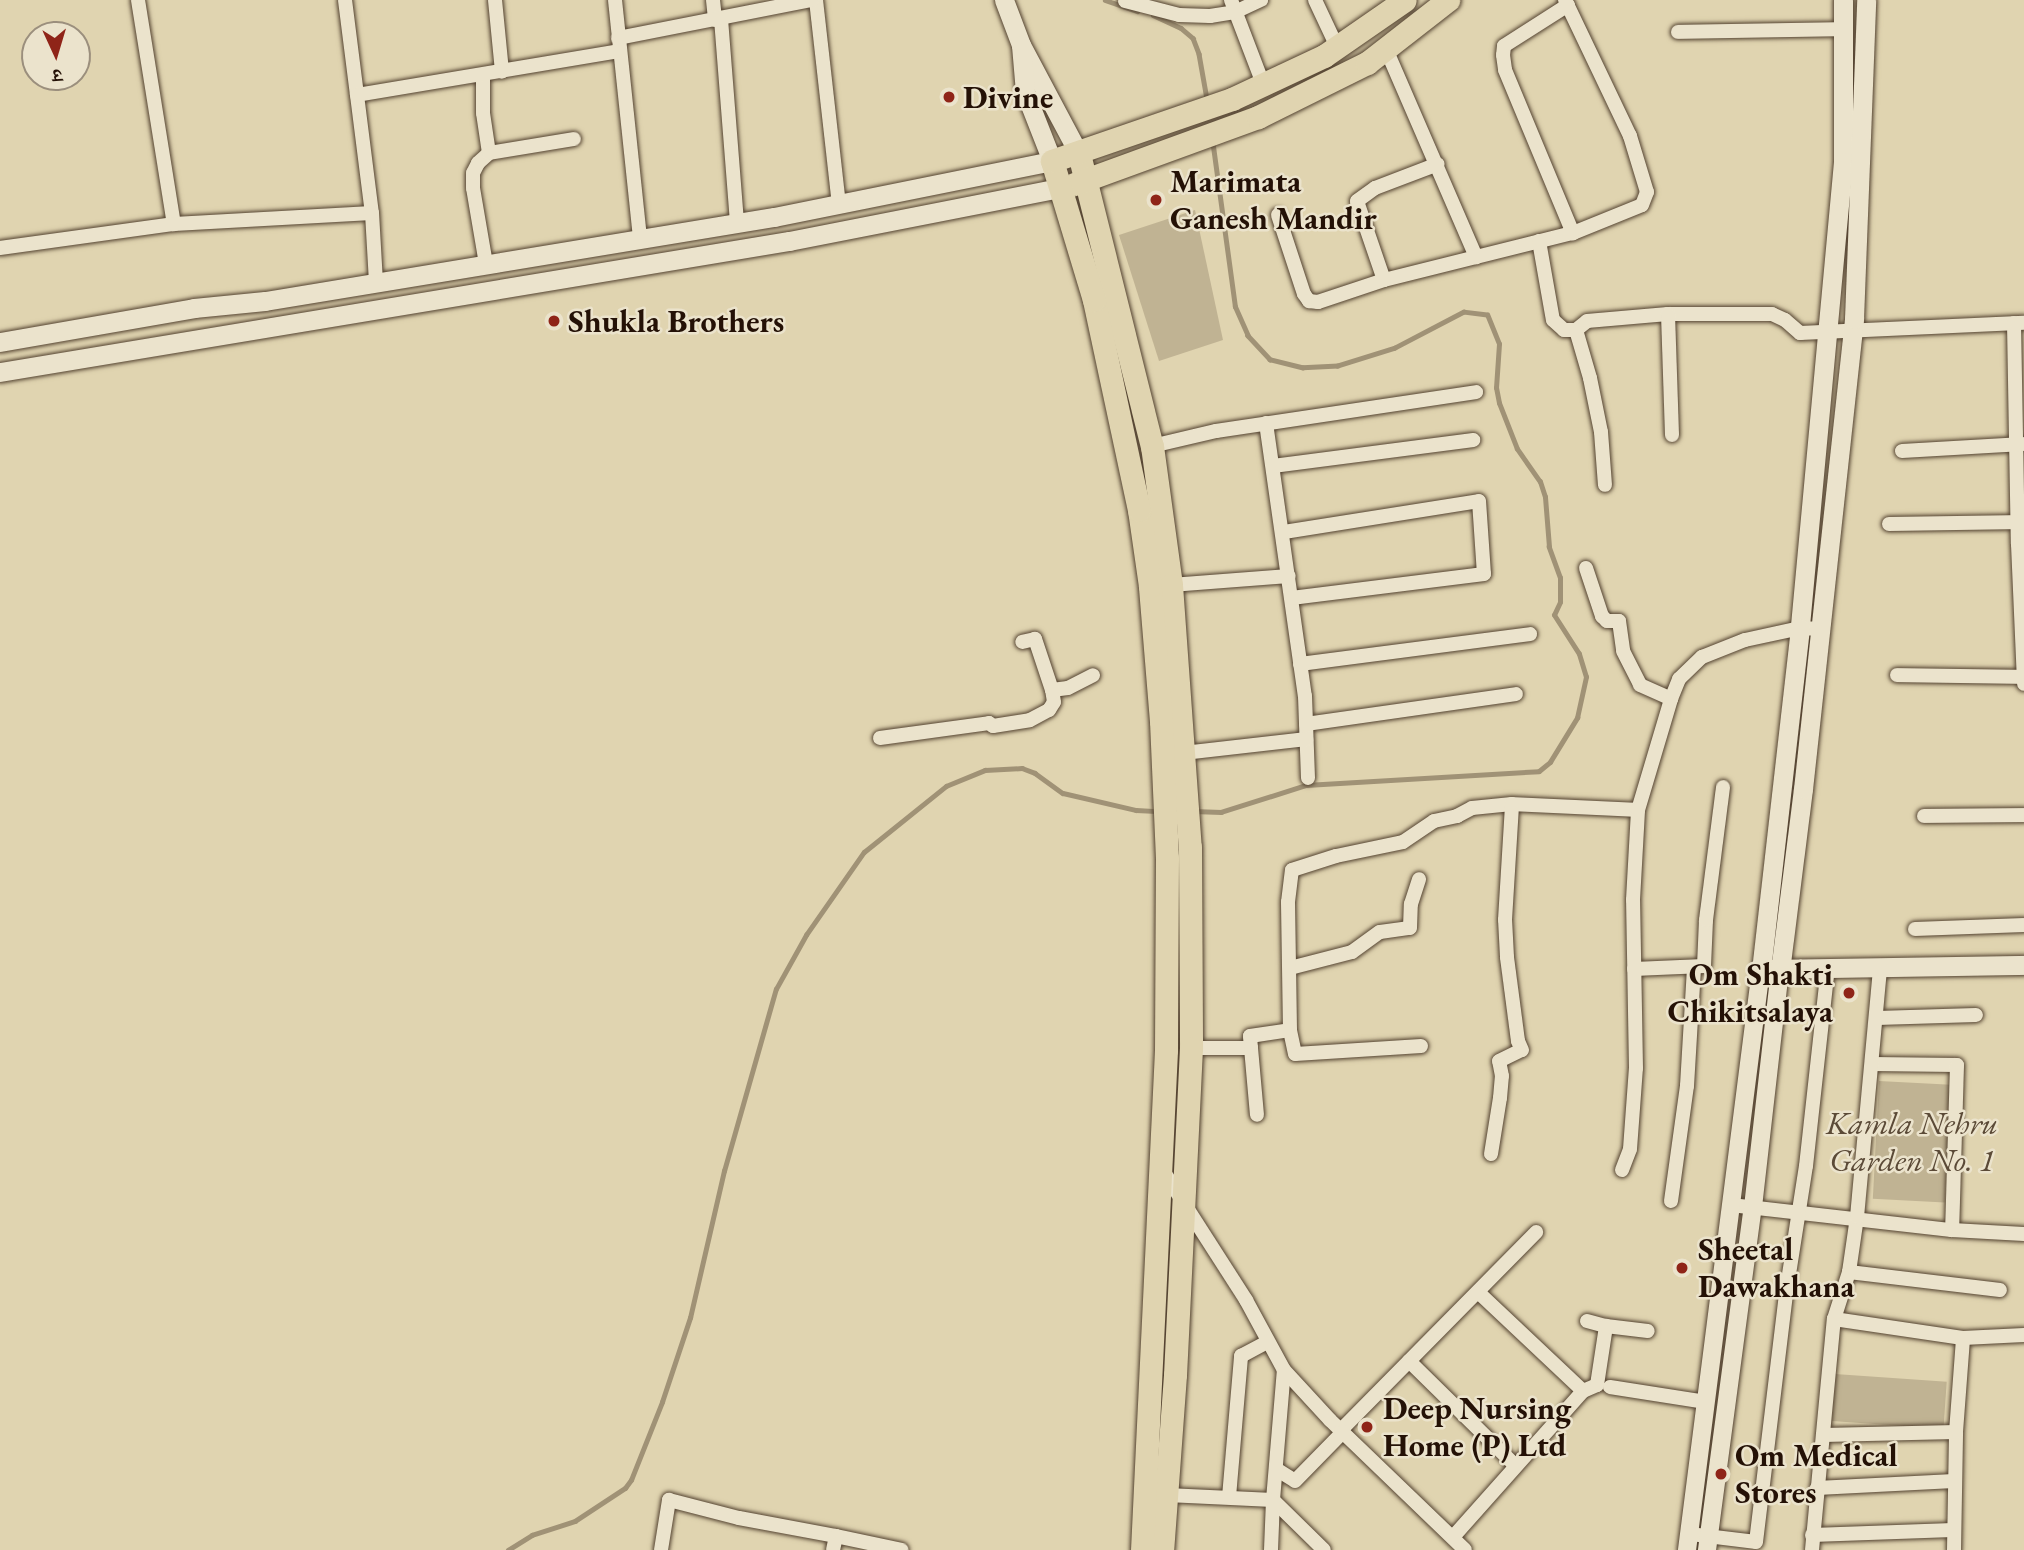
<!DOCTYPE html>
<meta charset="utf-8">
<style>
body{margin:0}
#map{position:relative;width:2024px;height:1550px;overflow:hidden;background:#e0d4b0;font-family:"EB Garamond","Noto Serif Devanagari",serif}
div>[style]{position:absolute}
.green>*{inset:0;background:#c0b393;transform-origin:0 0}
.stream>*{height:4.5px;margin:-2.25px;padding:0 2.25px;transform-origin:2.25px;border-radius:2.25px;background:#a09276}
.roads{filter:drop-shadow(0 0 2px #534230) drop-shadow(0 0 2px #534230)}
.minor>*{height:14px;margin:-7px;padding:0 7px;transform-origin:7px;border-radius:7px;background:#ebe3cc}
.tertiary>*{height:18px;margin:-9px;padding:0 9px;transform-origin:9px;border-radius:9px;background:#ebe3cc}
.secondary>*{height:19px;margin:-9.5px;padding:0 9.5px;transform-origin:9.5px;border-radius:9.5px;background:#ebe3cc}
.primary>*{height:23px;margin:-11.5px;padding:0 11.5px;transform-origin:11.5px;border-radius:11.5px;background:#e0d4b0}
.dots>*{width:19px;height:19px;translate:-50% -50%;box-sizing:border-box;border:4px solid #ebe3cc;border-radius:50%}
span{translate:-50% -50%;white-space:nowrap;text-align:center;line-height:1.15;-webkit-text-stroke:5px #ebe3cc;paint-order:stroke}
.poi-label{font-size:32px;color:#241106;font-weight:700}
.left{translate:0 -50%;text-align:left}
.right{translate:-100% -50%;text-align:right}
.park-label{font-size:32px;color:#5b4a37;font-style:italic}
.north{position:absolute;left:21px;top:21px;width:70px;height:70px;box-sizing:border-box;background:#ebe3cc;border:2px solid #9b8f7d;border-radius:50%;rotate:176deg;font-size:19px;font-weight:700;line-height:28px;text-align:center;color:#241106}
.north::after{content:'';display:block;margin:auto;width:24px;height:32px;background:#8f2418;clip-path:polygon(50% 0,100% 100%,50% 72%,0 100%)}
</style>
<div id="map">
<div class="green">
<i style="clip-path:polygon(1195px 210px,1223px 340px,1159px 361px,1119px 235px)"></i>
<i style="left:1879px;top:1081px;width:72px;height:118px;rotate:3deg"></i>
<i style="left:1835px;top:1374px;width:112px;height:47px;rotate:4deg"></i>
</div>
<div class="stream">
<i style="left:1105px;top:0;width:34px;rotate:19deg"></i>
<i style="left:1153px;top:15px;width:31px;rotate:25deg"></i>
<i style="left:1181px;top:28px;width:16px;rotate:40deg"></i>
<i style="left:1193px;top:38px;width:17px;rotate:69deg"></i>
<i style="left:1199px;top:54px;width:46px;rotate:79.9deg"></i>
<i style="left:1193px;top:811px;width:28px;rotate:2deg"></i>
<i style="left:1221px;top:812px;width:89px;rotate:-17.6deg"></i>
<i style="left:1306px;top:785px;width:233px;rotate:-3.4deg"></i>
<i style="left:1539px;top:771px;width:14px;rotate:-39deg"></i>
<i style="left:1550px;top:762px;width:52px;rotate:-58.5deg"></i>
<i style="left:1577px;top:718px;width:42px;rotate:-77.6deg"></i>
<i style="left:1586px;top:677px;width:24px;rotate:-107deg"></i>
<i style="left:1579px;top:654px;width:46px;rotate:-122.7deg"></i>
<i style="left:1554px;top:615px;width:14px;rotate:-65deg"></i>
<i style="left:1560px;top:602px;width:24px;rotate:-90deg"></i>
<i style="left:1560px;top:578px;width:33px;rotate:-110deg"></i>
<i style="left:1549px;top:547px;width:50px;rotate:-94.6deg"></i>
<i style="left:1545px;top:497px;width:16px;rotate:-108deg"></i>
<i style="left:1540px;top:482px;width:40px;rotate:-124.9deg"></i>
<i style="left:1517px;top:449px;width:49px;rotate:-111.4deg"></i>
<i style="left:1499px;top:403px;width:15px;rotate:-101deg"></i>
<i style="left:1496px;top:388px;width:44px;rotate:-86.1deg"></i>
<i style="left:1499px;top:344px;width:31px;rotate:-112deg"></i>
<i style="left:1487px;top:315px;width:23px;rotate:-173deg"></i>
<i style="left:1464px;top:312px;width:78px;rotate:152.4deg"></i>
<i style="left:1395px;top:348px;width:60px;rotate:162.5deg"></i>
<i style="left:1338px;top:366px;width:35px;rotate:177deg"></i>
<i style="left:1303px;top:368px;width:34px;rotate:-166deg"></i>
<i style="left:1270px;top:360px;width:33px;rotate:-133deg"></i>
<i style="left:1248px;top:336px;width:32px;rotate:-114deg"></i>
<i style="left:1235px;top:307px;width:170px;rotate:-97.8deg"></i>
<i style="left:508px;top:1550px;width:28px;rotate:-32deg"></i>
<i style="left:532px;top:1535px;width:45px;rotate:-18deg"></i>
<i style="left:575px;top:1521px;width:60px;rotate:-33.4deg"></i>
<i style="left:625px;top:1488px;width:10px;rotate:-53deg"></i>
<i style="left:631px;top:1480px;width:84px;rotate:-68.3deg"></i>
<i style="left:662px;top:1402px;width:89px;rotate:-71.6deg"></i>
<i style="left:690px;top:1318px;width:151px;rotate:-77deg"></i>
<i style="left:724px;top:1171px;width:189px;rotate:-74.1deg"></i>
<i style="left:776px;top:989px;width:62px;rotate:-60.9deg"></i>
<i style="left:806px;top:935px;width:101px;rotate:-55.1deg"></i>
<i style="left:864px;top:852px;width:105px;rotate:-38.8deg"></i>
<i style="left:946px;top:786px;width:42px;rotate:-22.3deg"></i>
<i style="left:985px;top:770px;width:37px;rotate:-3deg"></i>
<i style="left:1022px;top:768px;width:14px;rotate:21deg"></i>
<i style="left:1035px;top:773px;width:34px;rotate:36deg"></i>
<i style="left:1063px;top:793px;width:75px;rotate:13.1deg"></i>
<i style="left:1136px;top:810px;width:21px;rotate:3deg"></i>
</div>
<div class="roads">
<div class="minor">
<i style="left:138px;top:0;width:227px;rotate:80.9deg"></i>
<i style="left:345px;top:0;width:215px;rotate:82.8deg"></i>
<i style="left:372px;top:213px;width:70px;rotate:86.7deg"></i>
<i style="left:495px;top:0;width:72px;rotate:84.4deg"></i>
<i style="left:615px;top:0;width:240px;rotate:84deg"></i>
<i style="left:713px;top:0;width:20px;rotate:84deg"></i>
<i style="left:816px;top:0;width:206px;rotate:83.6deg"></i>
<i style="left:1231px;top:0;width:90px;rotate:69.1deg"></i>
<i style="left:1315px;top:0;width:52px;rotate:64.9deg"></i>
<i style="left:1125px;top:1px;width:56px;rotate:14.5deg"></i>
<i style="left:1179px;top:15px;width:31px;rotate:2deg"></i>
<i style="left:1210px;top:16px;width:25px;rotate:-9deg"></i>
<i style="left:1235px;top:12px;width:29px;rotate:-25deg"></i>
<i style="left:1568px;top:5px;width:76px;rotate:147.4deg"></i>
<i style="left:1504px;top:46px;width:9px;rotate:96deg"></i>
<i style="left:1503px;top:55px;width:15px;rotate:82deg"></i>
<i style="left:1505px;top:70px;width:177px;rotate:67.4deg"></i>
<i style="left:721px;top:19px;width:205px;rotate:85.5deg"></i>
<i style="left:1678px;top:32px;width:166px;rotate:-1deg"></i>
<i style="left:618px;top:38px;width:197px;rotate:-11.1deg"></i>
<i style="left:1386px;top:49px;width:227px;rotate:66.6deg"></i>
<i style="left:483px;top:75px;width:38px;rotate:90deg"></i>
<i style="left:483px;top:113px;width:40px;rotate:81.5deg"></i>
<i style="left:357px;top:95px;width:266px;rotate:-9.5deg"></i>
<i style="left:1278px;top:215px;width:83px;rotate:71.8deg"></i>
<i style="left:1304px;top:294px;width:9px;rotate:54deg"></i>
<i style="left:1309px;top:301px;width:9px;rotate:6deg"></i>
<i style="left:1318px;top:302px;width:70px;rotate:-18.4deg"></i>
<i style="left:1384px;top:280px;width:195px;rotate:-14deg"></i>
<i style="left:1573px;top:233px;width:74px;rotate:-22.1deg"></i>
<i style="left:1642px;top:205px;width:14px;rotate:-69deg"></i>
<i style="left:1647px;top:192px;width:59px;rotate:-106.9deg"></i>
<i style="left:1630px;top:136px;width:151px;rotate:-115.5deg"></i>
<i style="left:1539px;top:241px;width:80px;rotate:80deg"></i>
<i style="left:1553px;top:320px;width:15px;rotate:42deg"></i>
<i style="left:1564px;top:330px;width:12px"></i>
<i style="left:1576px;top:330px;width:14px;rotate:-39deg"></i>
<i style="left:1587px;top:321px;width:81px;rotate:-4.9deg"></i>
<i style="left:1668px;top:314px;width:104px"></i>
<i style="left:1772px;top:314px;width:14px;rotate:25deg"></i>
<i style="left:1785px;top:320px;width:20px;rotate:41deg"></i>
<i style="left:1800px;top:333px;width:224px;rotate:-2.6deg"></i>
<i style="left:0;top:248px;width:176px;rotate:-7.9deg"></i>
<i style="left:174px;top:224px;width:198px;rotate:-3.2deg"></i>
<i style="left:486px;top:264px;width:77px;rotate:-99.7deg"></i>
<i style="left:473px;top:188px;width:15px;rotate:-90deg"></i>
<i style="left:473px;top:173px;width:11px;rotate:-63deg"></i>
<i style="left:478px;top:163px;width:15px;rotate:-42deg"></i>
<i style="left:489px;top:153px;width:86px;rotate:-9.4deg"></i>
<i style="left:1384px;top:280px;width:83px;rotate:-108.9deg"></i>
<i style="left:1357px;top:201px;width:22px;rotate:-36deg"></i>
<i style="left:1375px;top:188px;width:67px;rotate:-20.9deg"></i>
<i style="left:1668px;top:314px;width:121px;rotate:88.1deg"></i>
<i style="left:2014px;top:323px;width:221px;rotate:89deg"></i>
<i style="left:2018px;top:544px;width:140px;rotate:87.5deg"></i>
<i style="left:1576px;top:330px;width:50px;rotate:73.7deg"></i>
<i style="left:1590px;top:378px;width:55px;rotate:78.5deg"></i>
<i style="left:1601px;top:432px;width:53px;rotate:85.7deg"></i>
<i style="left:1266px;top:423px;width:276px;rotate:81.9deg"></i>
<i style="left:1305px;top:696px;width:82px;rotate:87.9deg"></i>
<i style="left:1152px;top:446px;width:66px;rotate:-13.2deg"></i>
<i style="left:1216px;top:431px;width:263px;rotate:-8.5deg"></i>
<i style="left:1902px;top:451px;width:121px;rotate:-3.3deg"></i>
<i style="left:1273px;top:466px;width:202px;rotate:-7.4deg"></i>
<i style="left:1889px;top:524px;width:135px;rotate:-0.8deg"></i>
<i style="left:1284px;top:532px;width:197px;rotate:-9deg"></i>
<i style="left:1479px;top:501px;width:73px;rotate:86.1deg"></i>
<i style="left:1484px;top:574px;width:194px;rotate:172.9deg"></i>
<i style="left:1586px;top:568px;width:51px;rotate:71.6deg"></i>
<i style="left:1602px;top:616px;width:7px;rotate:45deg"></i>
<i style="left:1607px;top:621px;width:12px"></i>
<i style="left:1619px;top:621px;width:30px;rotate:82deg"></i>
<i style="left:1623px;top:651px;width:38px;rotate:63deg"></i>
<i style="left:1640px;top:685px;width:34px;rotate:24deg"></i>
<i style="left:1171px;top:585px;width:118px;rotate:-4.4deg"></i>
<i style="left:1300px;top:664px;width:232px;rotate:-7.4deg"></i>
<i style="left:1897px;top:675px;width:127px;rotate:0.9deg"></i>
<i style="left:1052px;top:690px;width:16px;rotate:-7deg"></i>
<i style="left:1068px;top:688px;width:28px;rotate:-27deg"></i>
<i style="left:1306px;top:724px;width:212px;rotate:-8.1deg"></i>
<i style="left:880px;top:738px;width:110px;rotate:-7.8deg"></i>
<i style="left:989px;top:723px;width:5px;rotate:37deg"></i>
<i style="left:993px;top:726px;width:37px;rotate:-9deg"></i>
<i style="left:1030px;top:720px;width:21px;rotate:-28deg"></i>
<i style="left:1049px;top:710px;width:9px;rotate:-58deg"></i>
<i style="left:1054px;top:702px;width:12px;rotate:-99deg"></i>
<i style="left:1052px;top:690px;width:54px;rotate:-108.4deg"></i>
<i style="left:1035px;top:639px;width:13px;rotate:167deg"></i>
<i style="left:1184px;top:753px;width:123px;rotate:-6.5deg"></i>
<i style="left:1924px;top:816px;width:100px;rotate:-0.6deg"></i>
<i style="left:1915px;top:929px;width:109px;rotate:-2.1deg"></i>
<i style="left:1290px;top:968px;width:64px;rotate:-14.5deg"></i>
<i style="left:1352px;top:952px;width:34px;rotate:-36deg"></i>
<i style="left:1380px;top:932px;width:30px;rotate:-8deg"></i>
<i style="left:1410px;top:928px;width:24px;rotate:-88deg"></i>
<i style="left:1411px;top:904px;width:26px;rotate:-72deg"></i>
<i style="left:1634px;top:969px;width:70px;rotate:-2.5deg"></i>
<i style="left:1704px;top:966px;width:46px;rotate:-87.5deg"></i>
<i style="left:1706px;top:920px;width:134px;rotate:-82.7deg"></i>
<i style="left:1877px;top:1018px;width:99px;rotate:-1.7deg"></i>
<i style="left:1421px;top:1046px;width:126px;rotate:176.4deg"></i>
<i style="left:1295px;top:1054px;width:25px;rotate:-102deg"></i>
<i style="left:1290px;top:1030px;width:128px;rotate:-90.9deg"></i>
<i style="left:1288px;top:902px;width:32px;rotate:-83deg"></i>
<i style="left:1292px;top:870px;width:46px;rotate:-17.7deg"></i>
<i style="left:1336px;top:856px;width:68px;rotate:-11.8deg"></i>
<i style="left:1403px;top:842px;width:37px;rotate:-34deg"></i>
<i style="left:1434px;top:821px;width:24px;rotate:-12deg"></i>
<i style="left:1457px;top:816px;width:17px;rotate:-28deg"></i>
<i style="left:1472px;top:808px;width:40px;rotate:-5.7deg"></i>
<i style="left:1512px;top:804px;width:126px;rotate:2.7deg"></i>
<i style="left:1191px;top:1048px;width:60px"></i>
<i style="left:1251px;top:1048px;width:12px;rotate:-95deg"></i>
<i style="left:1250px;top:1036px;width:40px;rotate:-8.5deg"></i>
<i style="left:1251px;top:1048px;width:67px;rotate:84.9deg"></i>
<i style="left:1872px;top:1064px;width:85px;rotate:0.7deg"></i>
<i style="left:1957px;top:1065px;width:165px;rotate:91.7deg"></i>
<i style="left:1491px;top:1154px;width:57px;rotate:-80.9deg"></i>
<i style="left:1500px;top:1098px;width:22px;rotate:-85deg"></i>
<i style="left:1502px;top:1076px;width:15px;rotate:-101deg"></i>
<i style="left:1499px;top:1061px;width:25px;rotate:-26deg"></i>
<i style="left:1522px;top:1050px;width:10px;rotate:-114deg"></i>
<i style="left:1518px;top:1041px;width:85px;rotate:-97.5deg"></i>
<i style="left:1507px;top:957px;width:37px;rotate:-93deg"></i>
<i style="left:1505px;top:920px;width:116px;rotate:-86.5deg"></i>
<i style="left:1162px;top:1169px;width:156px;rotate:57.3deg"></i>
<i style="left:1246px;top:1300px;width:80px;rotate:61.5deg"></i>
<i style="left:1284px;top:1370px;width:68px;rotate:47.4deg"></i>
<i style="left:1330px;top:1420px;width:187px;rotate:43.9deg"></i>
<i style="left:1622px;top:1170px;width:22px;rotate:-69deg"></i>
<i style="left:1630px;top:1149px;width:81px;rotate:-85.8deg"></i>
<i style="left:1636px;top:1068px;width:168px;rotate:-91deg"></i>
<i style="left:1633px;top:900px;width:90px;rotate:-86.8deg"></i>
<i style="left:1638px;top:810px;width:116px;rotate:-73.4deg"></i>
<i style="left:1671px;top:699px;width:22px;rotate:-68deg"></i>
<i style="left:1679px;top:679px;width:32px;rotate:-44deg"></i>
<i style="left:1702px;top:657px;width:46px;rotate:-21.6deg"></i>
<i style="left:1745px;top:640px;width:56px;rotate:-12.3deg"></i>
<i style="left:1800px;top:628px;width:21px;rotate:3deg"></i>
<i style="left:1671px;top:1201px;width:116px;rotate:-82.1deg"></i>
<i style="left:1687px;top:1086px;width:119px;rotate:-86.6deg"></i>
<i style="left:1731px;top:1205px;width:222px;rotate:6.5deg"></i>
<i style="left:1952px;top:1230px;width:72px;rotate:3.2deg"></i>
<i style="left:1849px;top:1272px;width:152px;rotate:6.8deg"></i>
<i style="left:1478px;top:1292px;width:144px;rotate:43.3deg"></i>
<i style="left:1834px;top:1319px;width:130px;rotate:8.4deg"></i>
<i style="left:1963px;top:1338px;width:61px;rotate:-2.8deg"></i>
<i style="left:1587px;top:1321px;width:20px;rotate:15deg"></i>
<i style="left:1409px;top:1361px;width:148px;rotate:44.5deg"></i>
<i style="left:1610px;top:1387px;width:97px;rotate:8.9deg"></i>
<i style="left:1341px;top:1430px;width:278px;rotate:-45.4deg"></i>
<i style="left:1823px;top:1435px;width:133px;rotate:-1.3deg"></i>
<i style="left:1276px;top:1469px;width:22px;rotate:32deg"></i>
<i style="left:1295px;top:1481px;width:69px;rotate:-45.6deg"></i>
<i style="left:1817px;top:1488px;width:137px;rotate:-2.9deg"></i>
<i style="left:1167px;top:1495px;width:106px;rotate:2.7deg"></i>
<i style="left:1273px;top:1500px;width:130px;rotate:-85.2deg"></i>
<i style="left:1229px;top:1497px;width:142px;rotate:-85.1deg"></i>
<i style="left:1241px;top:1356px;width:30px;rotate:-28deg"></i>
<i style="left:1273px;top:1500px;width:71px;rotate:44.4deg"></i>
<i style="left:1690px;top:1534px;width:66px;rotate:6.9deg"></i>
<i style="left:1756px;top:1542px;width:257px;rotate:-83.1deg"></i>
<i style="left:1787px;top:1287px;width:122px;rotate:-81.1deg"></i>
<i style="left:1806px;top:1166px;width:199px;rotate:-83.7deg"></i>
<i style="left:1812px;top:1535px;width:141px;rotate:-2deg"></i>
<i style="left:836px;top:1536px;width:67px;rotate:12deg"></i>
<i style="left:1453px;top:1537px;width:195px;rotate:-48.3deg"></i>
<i style="left:1583px;top:1391px;width:15px;rotate:-23deg"></i>
<i style="left:1597px;top:1385px;width:60px;rotate:-81.3deg"></i>
<i style="left:1606px;top:1326px;width:42px;rotate:6.8deg"></i>
<i style="left:661px;top:1550px;width:51px;rotate:-80.9deg"></i>
<i style="left:669px;top:1500px;width:72px;rotate:14.4deg"></i>
<i style="left:739px;top:1518px;width:99px;rotate:10.5deg"></i>
<i style="left:836px;top:1536px;width:14px;rotate:102deg"></i>
<i style="left:1271px;top:1550px;width:50px;rotate:-87.7deg"></i>
<i style="left:1812px;top:1550px;width:232px;rotate:-84.6deg"></i>
<i style="left:1834px;top:1319px;width:49px;rotate:-72.3deg"></i>
<i style="left:1849px;top:1272px;width:56px;rotate:-81.7deg"></i>
<i style="left:1857px;top:1217px;width:251px;rotate:-84.7deg"></i>
<i style="left:1954px;top:1550px;width:118px;rotate:-89deg"></i>
<i style="left:1956px;top:1432px;width:94px;rotate:-85.7deg"></i>
</div>
<div class="tertiary">
<i style="left:1687px;top:1550px;width:586px;rotate:-82.74deg"></i>
<i style="left:1707px;top:1550px;width:346px;rotate:-82.4deg"></i>
<i style="left:1753px;top:1207px;width:238px;rotate:-83.5deg"></i>
</div>
<div class="secondary">
<i style="left:1004px;top:0;width:48px;rotate:69.3deg"></i>
<i style="left:1021px;top:45px;width:123px;rotate:62deg"></i>
<i style="left:1843px;top:0;width:162px;rotate:90deg"></i>
<i style="left:1843px;top:162px;width:468px;rotate:95.3deg"></i>
<i style="left:1800px;top:628px;width:343px;rotate:96.5deg"></i>
<i style="left:1761px;top:969px;width:263px;rotate:-0.9deg"></i>
<i style="left:0;top:342px;width:197px;rotate:-9.9deg"></i>
<i style="left:194px;top:308px;width:71px;rotate:-5.6deg"></i>
<i style="left:265px;top:301px;width:516px;rotate:-9.37deg"></i>
<i style="left:774px;top:217px;width:284px;rotate:-11.4deg"></i>
<i style="left:1052px;top:161px;width:74px;rotate:-111.4deg"></i>
<i style="left:1025px;top:92px;width:47px;rotate:-94.9deg"></i>
<i style="left:0;top:372px;width:800px;rotate:-9.43deg"></i>
<i style="left:789px;top:241px;width:276px;rotate:-11.1deg"></i>
<i style="left:1780px;top:971px;width:183px;rotate:-82.8deg"></i>
<i style="left:1803px;top:789px;width:473px;rotate:-83.8deg"></i>
<i style="left:1854px;top:319px;width:319px;rotate:-87.8deg"></i>
</div>
<div class="primary">
<i style="left:1079px;top:154px;width:301px;rotate:76deg"></i>
<i style="left:1152px;top:446px;width:140px;rotate:82.2deg"></i>
<i style="left:1171px;top:585px;width:263px;rotate:85.9deg"></i>
<i style="left:1190px;top:847px;width:201px;rotate:89.7deg"></i>
<i style="left:1191px;top:1048px;width:327px;rotate:92.8deg"></i>
<i style="left:1175px;top:1375px;width:175px;rotate:94.2deg"></i>
<i style="left:1074px;top:184px;width:196px;rotate:-20deg"></i>
<i style="left:1258px;top:117px;width:122px;rotate:-26.4deg"></i>
<i style="left:1367px;top:63px;width:103px;rotate:-37.9deg"></i>
<i style="left:1142px;top:1550px;width:501px;rotate:-87.25deg"></i>
<i style="left:1166px;top:1050px;width:192px;rotate:-89.7deg"></i>
<i style="left:1167px;top:858px;width:137px;rotate:-92.5deg"></i>
<i style="left:1161px;top:721px;width:135px;rotate:-94.7deg"></i>
<i style="left:1150px;top:586px;width:77px;rotate:-98.2deg"></i>
<i style="left:1139px;top:510px;width:215px;rotate:-102.1deg"></i>
<i style="left:1094px;top:300px;width:145px;rotate:-106.8deg"></i>
<i style="left:1052px;top:161px;width:190px;rotate:-19deg"></i>
<i style="left:1232px;top:99px;width:102px;rotate:-25.1deg"></i>
<i style="left:1324px;top:56px;width:98px;rotate:-34.7deg"></i>
</div>
</div>
<div class="dots">
<i style="left:949px;top:97px;background:#8f2418"></i>
<i style="left:1156px;top:200px;background:#8f2418"></i>
<i style="left:554px;top:321px;background:#8f2418"></i>
<i style="left:1849px;top:993px;background:#8f2418"></i>
<i style="left:1682px;top:1268px;background:#8f2418"></i>
<i style="left:1367px;top:1427px;background:#8f2418"></i>
<i style="left:1721px;top:1474px;background:#8f2418"></i>
</div>
<div class="poi-label">
<span class="left" style="left:963px;top:97px">Divine</span>
<span class="left" style="left:1170px;top:200px">Marimata<br>Ganesh Mandir</span>
<span class="left" style="left:568px;top:321px">Shukla Brothers</span>
<span class="right" style="left:1833px;top:993px">Om Shakti<br>Chikitsalaya</span>
<span class="left" style="left:1698px;top:1268px">Sheetal<br>Dawakhana</span>
<span class="left" style="left:1383px;top:1427px">Deep Nursing<br>Home (P) Ltd</span>
<span class="left" style="left:1735px;top:1474px">Om Medical<br>Stores</span>
</div>
<div class="park-label">
<span style="left:1912px;top:1142px">Kamla Nehru<br>Garden No. 1</span>
</div>
<div class="north">उ</div>
</div>
